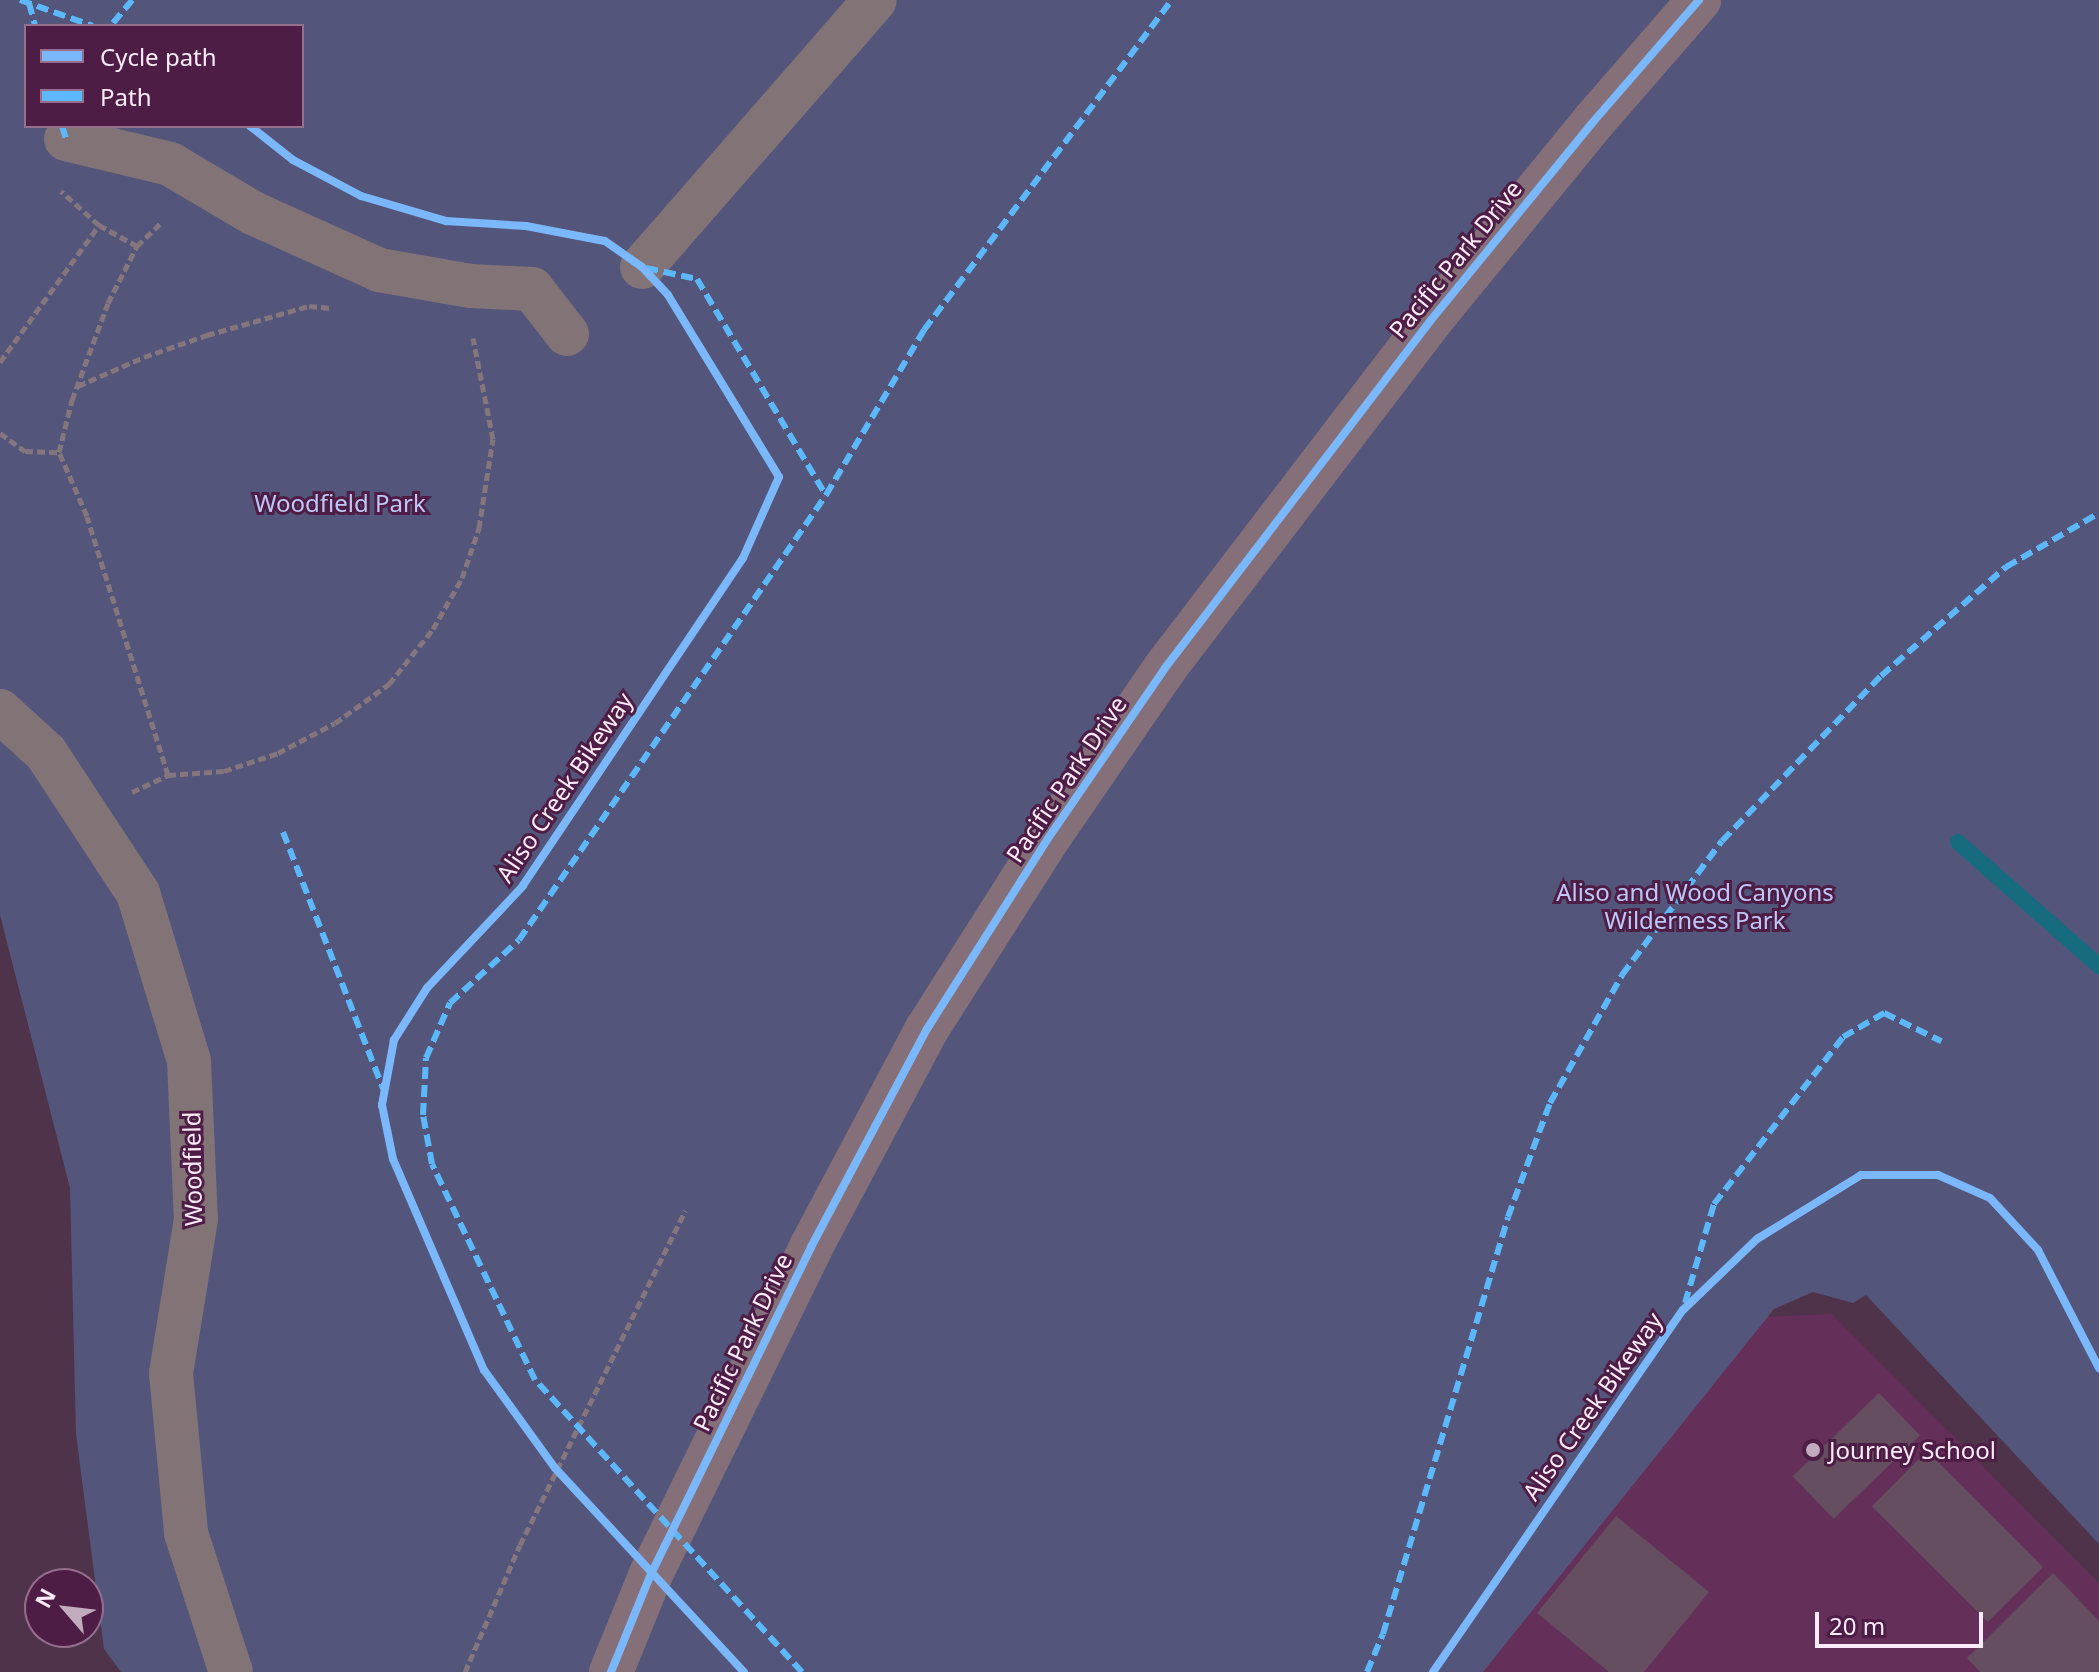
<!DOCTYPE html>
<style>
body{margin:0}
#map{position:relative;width:2099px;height:1672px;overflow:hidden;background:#4f334a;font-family:"Noto Sans",sans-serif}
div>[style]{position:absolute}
.built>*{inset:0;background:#64305a}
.green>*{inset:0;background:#53567a}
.stream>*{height:16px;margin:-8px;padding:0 8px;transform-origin:8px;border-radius:8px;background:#176b7e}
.building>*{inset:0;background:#644e60;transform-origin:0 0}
.path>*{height:5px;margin-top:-2.5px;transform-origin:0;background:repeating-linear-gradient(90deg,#85757d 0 8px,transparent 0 12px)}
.minor>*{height:44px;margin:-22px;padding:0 22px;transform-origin:22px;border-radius:22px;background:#827377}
.major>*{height:44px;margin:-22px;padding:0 22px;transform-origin:22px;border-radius:22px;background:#85707a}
.quiet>*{height:6px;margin-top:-3px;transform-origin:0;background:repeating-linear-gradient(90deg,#5cb8fa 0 12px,transparent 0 18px)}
.cycleway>*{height:8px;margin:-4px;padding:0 4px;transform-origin:4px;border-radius:4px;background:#7ab7fb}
.dots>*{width:22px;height:22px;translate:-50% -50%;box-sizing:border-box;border:4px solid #4e1d46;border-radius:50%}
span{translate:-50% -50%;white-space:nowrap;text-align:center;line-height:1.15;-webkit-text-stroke:6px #4e1d46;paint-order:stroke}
.street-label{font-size:24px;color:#feebf9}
.park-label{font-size:24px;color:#bdc8f8}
.poi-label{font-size:24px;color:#feebf9}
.left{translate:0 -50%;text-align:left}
.legend{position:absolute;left:24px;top:24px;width:280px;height:104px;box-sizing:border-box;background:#4e1d46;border:2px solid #946f8e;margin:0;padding:10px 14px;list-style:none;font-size:24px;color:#feebf9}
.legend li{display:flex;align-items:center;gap:16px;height:40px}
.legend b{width:40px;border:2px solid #946f8e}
.north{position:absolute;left:24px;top:1568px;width:80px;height:80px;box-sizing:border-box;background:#4e1d46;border:2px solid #946f8e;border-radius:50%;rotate:298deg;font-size:22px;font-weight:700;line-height:32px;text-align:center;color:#feebf9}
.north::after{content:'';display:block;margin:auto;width:28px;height:36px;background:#c1abbc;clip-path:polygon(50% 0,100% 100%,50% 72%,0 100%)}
.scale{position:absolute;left:1815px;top:1612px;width:168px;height:36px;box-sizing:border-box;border:4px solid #feebf9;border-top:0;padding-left:10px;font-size:24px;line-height:28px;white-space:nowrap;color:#feebf9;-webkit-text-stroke:6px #4e1d46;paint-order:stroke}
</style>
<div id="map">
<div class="built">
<i style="clip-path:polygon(1832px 1314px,2099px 1583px,2099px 1672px,1482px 1672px,1763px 1317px)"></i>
</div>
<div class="green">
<i style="clip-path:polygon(evenodd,0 0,2099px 0,2099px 1544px,1866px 1295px,1853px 1303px,1813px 1292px,1774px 1309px,1483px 1672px,121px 1672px,104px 1649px,76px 1434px,70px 1188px,0 915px,0 0,26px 26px,302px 26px,302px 126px,26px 126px,26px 26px)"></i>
</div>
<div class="stream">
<i style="left:1958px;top:842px;width:188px;rotate:41.3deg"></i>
</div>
<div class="building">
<i style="left:1879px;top:1393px;width:59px;height:120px;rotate:46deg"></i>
<i style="left:1927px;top:1451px;width:164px;height:78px;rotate:45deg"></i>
<i style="clip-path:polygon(1616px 1516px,1709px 1592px,1644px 1672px,1609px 1672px,1537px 1613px)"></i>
<i style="clip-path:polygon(2053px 1573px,2099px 1621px,2099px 1672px,1980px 1672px,1967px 1658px)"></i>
</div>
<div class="path">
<i style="left:99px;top:225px;width:43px;rotate:28.9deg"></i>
<i style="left:137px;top:246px;width:36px;rotate:-44deg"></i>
<i style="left:0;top:362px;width:169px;rotate:-54.1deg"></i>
<i style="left:99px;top:225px;width:51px;rotate:-138.2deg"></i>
<i style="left:78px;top:386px;width:72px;rotate:-23.7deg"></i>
<i style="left:144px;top:357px;width:67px;rotate:-19.2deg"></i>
<i style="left:207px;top:335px;width:106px;rotate:-15.9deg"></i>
<i style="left:309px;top:306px;width:22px;rotate:5deg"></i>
<i style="left:0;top:433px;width:31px;rotate:36deg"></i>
<i style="left:25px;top:451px;width:34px;rotate:2deg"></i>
<i style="left:168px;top:775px;width:56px;rotate:-4.1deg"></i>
<i style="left:224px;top:771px;width:57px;rotate:-18.4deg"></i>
<i style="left:278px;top:753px;width:64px;rotate:-27.8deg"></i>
<i style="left:335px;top:723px;width:67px;rotate:-35.8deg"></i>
<i style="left:389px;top:684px;width:70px;rotate:-51.3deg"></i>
<i style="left:433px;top:629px;width:59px;rotate:-60.4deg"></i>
<i style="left:462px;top:578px;width:53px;rotate:-71.2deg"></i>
<i style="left:479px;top:528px;width:90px;rotate:-81.1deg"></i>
<i style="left:493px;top:439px;width:103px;rotate:-101.2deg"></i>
<i style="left:132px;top:792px;width:40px;rotate:-25deg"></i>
<i style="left:168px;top:775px;width:271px;rotate:-107.4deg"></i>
<i style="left:87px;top:516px;width:70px;rotate:-113.6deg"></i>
<i style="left:59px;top:452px;width:54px;rotate:-76deg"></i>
<i style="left:72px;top:400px;width:103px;rotate:-69.6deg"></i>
<i style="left:108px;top:303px;width:64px;rotate:-63deg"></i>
<i style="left:465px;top:1672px;width:138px;rotate:-66.6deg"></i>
<i style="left:520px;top:1545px;width:373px;rotate:-63.7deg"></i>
</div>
<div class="minor">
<i style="left:66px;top:139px;width:107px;rotate:13.5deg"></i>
<i style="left:170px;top:164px;width:96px;rotate:30.6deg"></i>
<i style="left:253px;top:213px;width:138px;rotate:24.3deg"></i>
<i style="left:379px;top:270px;width:93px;rotate:9.9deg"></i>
<i style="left:471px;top:286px;width:61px;rotate:2.8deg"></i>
<i style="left:532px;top:289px;width:57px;rotate:52.1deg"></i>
<i style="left:642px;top:267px;width:354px;rotate:-48.9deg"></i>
<i style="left:0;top:711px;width:62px;rotate:42.4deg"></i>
<i style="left:46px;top:753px;width:168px;rotate:56.7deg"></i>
<i style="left:138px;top:893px;width:176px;rotate:73.1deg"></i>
<i style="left:189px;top:1061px;width:158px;rotate:87.5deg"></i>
<i style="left:196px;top:1219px;width:156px;rotate:99.2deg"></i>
<i style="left:171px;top:1373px;width:161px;rotate:84.6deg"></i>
<i style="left:186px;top:1533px;width:146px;rotate:72.1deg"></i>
</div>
<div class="major">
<i style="left:611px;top:1672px;width:106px;rotate:-67.8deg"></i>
<i style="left:651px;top:1574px;width:364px;rotate:-63.9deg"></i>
<i style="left:811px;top:1247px;width:247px;rotate:-62deg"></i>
<i style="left:927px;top:1029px;width:227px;rotate:-57.6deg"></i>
<i style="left:1049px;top:837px;width:205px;rotate:-55.5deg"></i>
<i style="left:1165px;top:668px;width:438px;rotate:-52.6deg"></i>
<i style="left:1431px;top:320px;width:256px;rotate:-50.7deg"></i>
<i style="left:1593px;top:122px;width:162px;rotate:-49deg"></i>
</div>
<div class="quiet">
<i style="left:20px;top:0;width:77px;rotate:19.6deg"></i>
<i style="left:29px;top:3px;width:24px;rotate:75deg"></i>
<i style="left:113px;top:23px;width:30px;rotate:-50deg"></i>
<i style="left:62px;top:126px;width:14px;rotate:73deg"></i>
<i style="left:646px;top:268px;width:52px;rotate:12.2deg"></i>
<i style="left:697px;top:279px;width:252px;rotate:59.2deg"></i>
<i style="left:283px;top:832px;width:276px;rotate:68.7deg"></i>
<i style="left:1685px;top:1303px;width:103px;rotate:-73.7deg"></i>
<i style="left:1714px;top:1204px;width:211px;rotate:-52.3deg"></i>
<i style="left:1843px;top:1037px;width:48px;rotate:-30.3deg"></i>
<i style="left:1884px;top:1013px;width:64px;rotate:26.2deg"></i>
<i style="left:802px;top:1672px;width:396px;rotate:-132.4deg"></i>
<i style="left:535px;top:1380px;width:239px;rotate:-115.5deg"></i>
<i style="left:432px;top:1164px;width:50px;rotate:-100.4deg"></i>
<i style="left:423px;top:1115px;width:57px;rotate:-87deg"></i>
<i style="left:426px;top:1058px;width:60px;rotate:-66.4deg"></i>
<i style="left:450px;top:1003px;width:93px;rotate:-42.4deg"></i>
<i style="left:519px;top:940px;width:541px;rotate:-55.4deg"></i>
<i style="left:826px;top:495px;width:192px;rotate:-59.3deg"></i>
<i style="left:924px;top:330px;width:413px;rotate:-53.1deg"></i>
<i style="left:1367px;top:1672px;width:41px;rotate:-67.2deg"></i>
<i style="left:1383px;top:1634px;width:435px;rotate:-73.3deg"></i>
<i style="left:1508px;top:1217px;width:121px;rotate:-69.8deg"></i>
<i style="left:1550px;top:1103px;width:147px;rotate:-60.6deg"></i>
<i style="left:1622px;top:975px;width:167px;rotate:-53.3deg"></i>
<i style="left:1722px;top:841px;width:229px;rotate:-46.1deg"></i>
<i style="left:1881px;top:676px;width:166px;rotate:-41.1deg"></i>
<i style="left:2006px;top:567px;width:108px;rotate:-30.1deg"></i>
</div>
<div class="cycleway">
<i style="left:250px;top:126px;width:55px;rotate:38.3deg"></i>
<i style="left:293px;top:160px;width:77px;rotate:27.9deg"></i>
<i style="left:361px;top:196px;width:89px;rotate:16.4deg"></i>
<i style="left:446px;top:221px;width:80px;rotate:3.6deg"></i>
<i style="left:526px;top:226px;width:80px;rotate:10.8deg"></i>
<i style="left:605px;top:241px;width:45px;rotate:35.1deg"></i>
<i style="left:642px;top:267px;width:38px;rotate:47deg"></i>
<i style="left:668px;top:295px;width:213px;rotate:58.6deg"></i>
<i style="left:779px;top:477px;width:89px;rotate:114deg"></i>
<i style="left:743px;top:558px;width:395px;rotate:123.9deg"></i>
<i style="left:523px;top:886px;width:140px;rotate:133.3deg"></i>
<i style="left:427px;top:988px;width:62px;rotate:122.4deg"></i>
<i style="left:394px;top:1040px;width:66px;rotate:100.5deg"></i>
<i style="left:382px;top:1105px;width:55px;rotate:78.5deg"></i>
<i style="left:393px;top:1159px;width:230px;rotate:66.7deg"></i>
<i style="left:484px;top:1370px;width:121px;rotate:54.1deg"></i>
<i style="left:555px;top:1468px;width:278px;rotate:47.2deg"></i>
<i style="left:611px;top:1672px;width:106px;rotate:-67.8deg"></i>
<i style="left:651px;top:1574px;width:364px;rotate:-63.9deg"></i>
<i style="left:811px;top:1247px;width:247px;rotate:-62deg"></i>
<i style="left:927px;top:1029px;width:227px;rotate:-57.6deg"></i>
<i style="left:1049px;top:837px;width:205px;rotate:-55.5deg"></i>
<i style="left:1165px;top:668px;width:438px;rotate:-52.6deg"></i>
<i style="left:1431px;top:320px;width:256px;rotate:-50.7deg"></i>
<i style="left:1593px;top:122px;width:162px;rotate:-49deg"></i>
<i style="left:1433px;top:1672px;width:440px;rotate:-55.4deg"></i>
<i style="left:1683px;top:1310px;width:103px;rotate:-43.8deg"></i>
<i style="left:1757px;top:1239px;width:122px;rotate:-31.6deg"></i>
<i style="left:1861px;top:1175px;width:77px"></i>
<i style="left:1938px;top:1175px;width:57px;rotate:23.9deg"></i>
<i style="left:1990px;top:1198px;width:71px;rotate:47.3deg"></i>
<i style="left:2038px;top:1250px;width:133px;rotate:62.7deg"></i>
</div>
<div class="dots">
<i style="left:1813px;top:1450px;background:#c1abbc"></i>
</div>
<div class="street-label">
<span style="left:1455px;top:259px;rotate:-51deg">Pacific Park Drive</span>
<span style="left:1066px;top:779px;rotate:-56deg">Pacific Park Drive</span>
<span style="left:564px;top:787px;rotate:-56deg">Aliso Creek Bikeway</span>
<span style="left:192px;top:1169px;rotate:-91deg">Woodfield</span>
<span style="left:742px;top:1342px;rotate:-64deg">Pacific Park Drive</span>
<span style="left:1592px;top:1406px;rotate:-55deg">Aliso Creek Bikeway</span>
</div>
<div class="park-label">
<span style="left:340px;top:503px">Woodfield Park</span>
<span style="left:1695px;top:906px">Aliso and Wood Canyons<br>Wilderness Park</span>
</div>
<div class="poi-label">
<span class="left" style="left:1829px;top:1450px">Journey School</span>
</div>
<ul class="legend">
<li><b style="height:10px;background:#7ab7fb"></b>Cycle path</li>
<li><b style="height:10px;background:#5cb8fa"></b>Path</li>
</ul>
<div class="north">N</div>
<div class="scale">20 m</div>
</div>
